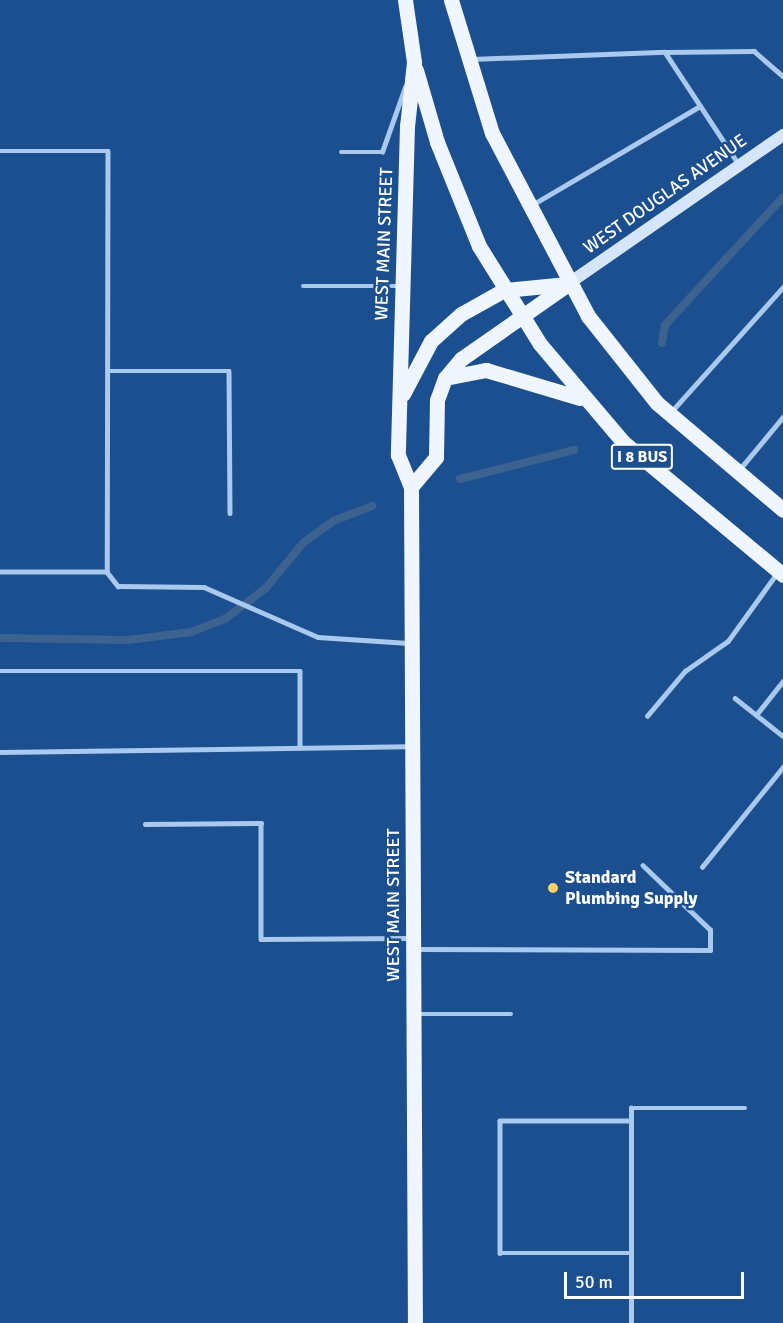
<!DOCTYPE html>
<style>
body{margin:0}
#map{position:relative;width:783px;height:1323px;overflow:hidden;background:#1b4f8f;font-family:Signika,sans-serif}
div>[style]{position:absolute}
.stream>*{height:8px;margin:-4px;padding:0 4px;transform-origin:4px;border-radius:4px;background:#3c6290}
.lane>*{height:4.5px;margin:-2.25px;padding:0 2.25px;transform-origin:2.25px;border-radius:2.25px;background:#a9c9ee}
.secondary>*{height:12px;margin:-6px;padding:0 6px;transform-origin:6px;border-radius:6px;background:#d6e6fa}
.primary>*{height:15px;margin:-7.5px;padding:0 7.5px;transform-origin:7.5px;border-radius:7.5px;background:#f0f6ff}
.dots>*{width:16px;height:16px;translate:-50% -50%;box-sizing:border-box;border:3px solid #1b4f8f;border-radius:50%}
span{translate:-50% -50%;white-space:nowrap;text-align:center;line-height:1.15;-webkit-text-stroke:5px #1b4f8f;paint-order:stroke}
.shield-label span{padding:2px 4px;background:#1b4f8f;border:2px solid;border-radius:4px;-webkit-text-stroke-width:0}
.shield-label{font-size:16px;color:#fff;font-weight:700}
.street-label{font-size:18px;color:#fff}
.poi-label{font-size:18px;color:#fff;font-weight:700}
.left{translate:0 -50%;text-align:left}
.scale{position:absolute;left:564px;top:1272px;width:180px;height:27px;box-sizing:border-box;border:3px solid #fff;border-top:0;padding-left:8px;font-size:18px;line-height:21px;white-space:nowrap;color:#fff;-webkit-text-stroke:4px #1b4f8f;paint-order:stroke}
</style>
<div id="map">
<div class="stream">
<i style="left:662px;top:343px;width:18px;rotate:-81deg"></i>
<i style="left:665px;top:325px;width:174px;rotate:-47.3deg"></i>
<i style="left:460px;top:479px;width:118px;rotate:-14.3deg"></i>
<i style="left:0;top:638px;width:128px;rotate:0.9deg"></i>
<i style="left:128px;top:640px;width:64px;rotate:-7.2deg"></i>
<i style="left:191px;top:632px;width:36px;rotate:-21deg"></i>
<i style="left:225px;top:619px;width:51px;rotate:-37.1deg"></i>
<i style="left:266px;top:588px;width:58px;rotate:-50.6deg"></i>
<i style="left:303px;top:543px;width:37px;rotate:-36deg"></i>
<i style="left:333px;top:521px;width:42px;rotate:-21deg"></i>
</div>
<div class="lane">
<i style="left:665px;top:52px;width:89px;rotate:-0.6deg"></i>
<i style="left:754px;top:51px;width:38px;rotate:41deg"></i>
<i style="left:471px;top:59px;width:194px;rotate:-2.1deg"></i>
<i style="left:665px;top:52px;width:133px;rotate:56.7deg"></i>
<i style="left:0;top:151px;width:108px"></i>
<i style="left:108px;top:151px;width:421px;rotate:90.1deg"></i>
<i style="left:107px;top:572px;width:107px;rotate:180deg"></i>
<i style="left:341px;top:152px;width:41px"></i>
<i style="left:382px;top:152px;width:69px;rotate:-70.5deg"></i>
<i style="left:532px;top:205px;width:195px;rotate:-30.5deg"></i>
<i style="left:303px;top:286px;width:96px"></i>
<i style="left:108px;top:371px;width:121px"></i>
<i style="left:229px;top:371px;width:142px;rotate:89.6deg"></i>
<i style="left:671px;top:412px;width:168px;rotate:-48.1deg"></i>
<i style="left:739px;top:470px;width:69px;rotate:-50.3deg"></i>
<i style="left:107px;top:572px;width:18px;rotate:52deg"></i>
<i style="left:118px;top:586px;width:86px;rotate:0.7deg"></i>
<i style="left:204px;top:587px;width:124px;rotate:23.7deg"></i>
<i style="left:318px;top:637px;width:90px;rotate:3.8deg"></i>
<i style="left:0;top:671px;width:300px"></i>
<i style="left:300px;top:671px;width:74px;rotate:90deg"></i>
<i style="left:735px;top:698px;width:61px;rotate:38.4deg"></i>
<i style="left:756px;top:715px;width:43px;rotate:-51.5deg"></i>
<i style="left:647px;top:716px;width:59px;rotate:-49.8deg"></i>
<i style="left:685px;top:671px;width:52px;rotate:-34.9deg"></i>
<i style="left:728px;top:641px;width:84px;rotate:-54.2deg"></i>
<i style="left:0;top:752px;width:408px;rotate:-0.8deg"></i>
<i style="left:145px;top:824px;width:116px;rotate:-0.5deg"></i>
<i style="left:261px;top:823px;width:116px;rotate:90deg"></i>
<i style="left:261px;top:939px;width:149px;rotate:-0.4deg"></i>
<i style="left:702px;top:867px;width:129px;rotate:-51deg"></i>
<i style="left:415px;top:949px;width:295px;rotate:0.2deg"></i>
<i style="left:710px;top:950px;width:20px;rotate:-90deg"></i>
<i style="left:710px;top:930px;width:93px;rotate:-136.3deg"></i>
<i style="left:415px;top:1014px;width:96px"></i>
<i style="left:631px;top:1121px;width:131px;rotate:180deg"></i>
<i style="left:500px;top:1121px;width:132px;rotate:90deg"></i>
<i style="left:500px;top:1253px;width:131px"></i>
<i style="left:631px;top:1323px;width:215px;rotate:-90deg"></i>
<i style="left:631px;top:1108px;width:114px"></i>
</div>
<div class="secondary">
<i style="left:568px;top:284px;width:262px;rotate:-34.7deg"></i>
</div>
<div class="primary">
<i style="left:405px;top:0;width:63px;rotate:81.7deg"></i>
<i style="left:414px;top:62px;width:64px;rotate:96.2deg"></i>
<i style="left:407px;top:126px;width:329px;rotate:91.6deg"></i>
<i style="left:398px;top:455px;width:35px;rotate:68deg"></i>
<i style="left:411px;top:487px;width:836px;rotate:89.73deg"></i>
<i style="left:451px;top:0;width:139px;rotate:72.9deg"></i>
<i style="left:492px;top:133px;width:207px;rotate:62.3deg"></i>
<i style="left:588px;top:316px;width:111px;rotate:51.6deg"></i>
<i style="left:657px;top:403px;width:165px;rotate:40.3deg"></i>
<i style="left:416px;top:70px;width:75px;rotate:73.7deg"></i>
<i style="left:437px;top:142px;width:112px;rotate:68deg"></i>
<i style="left:479px;top:246px;width:115px;rotate:58.1deg"></i>
<i style="left:540px;top:344px;width:128px;rotate:49.7deg"></i>
<i style="left:623px;top:442px;width:208px;rotate:39.7deg"></i>
<i style="left:445px;top:378px;width:42px;rotate:-11deg"></i>
<i style="left:486px;top:370px;width:98px;rotate:16.6deg"></i>
<i style="left:403px;top:394px;width:60px;rotate:-62.2deg"></i>
<i style="left:431px;top:341px;width:40px;rotate:-42deg"></i>
<i style="left:461px;top:314px;width:49px;rotate:-29.2deg"></i>
<i style="left:504px;top:290px;width:63px;rotate:-5.4deg"></i>
<i style="left:411px;top:487px;width:39px;rotate:-50deg"></i>
<i style="left:436px;top:457px;width:57px;rotate:-89deg"></i>
<i style="left:437px;top:400px;width:23px;rotate:-70deg"></i>
<i style="left:445px;top:378px;width:25px;rotate:-50deg"></i>
<i style="left:461px;top:359px;width:131px;rotate:-35deg"></i>
</div>
<div class="dots">
<i style="left:553px;top:888px;background:#ffd166"></i>
</div>
<div class="shield-label">
<span style="left:642px;top:457px">I 8 BUS</span>
</div>
<div class="street-label">
<span style="left:665px;top:194px;rotate:-35deg">WEST DOUGLAS AVENUE</span>
<span style="left:384px;top:244px;rotate:-88deg">WEST MAIN STREET</span>
<span style="left:393px;top:905px;rotate:-90deg">WEST MAIN STREET</span>
</div>
<div class="poi-label">
<span class="left" style="left:565px;top:888px">Standard<br>Plumbing Supply</span>
</div>
<div class="scale">50 m</div>
</div>
